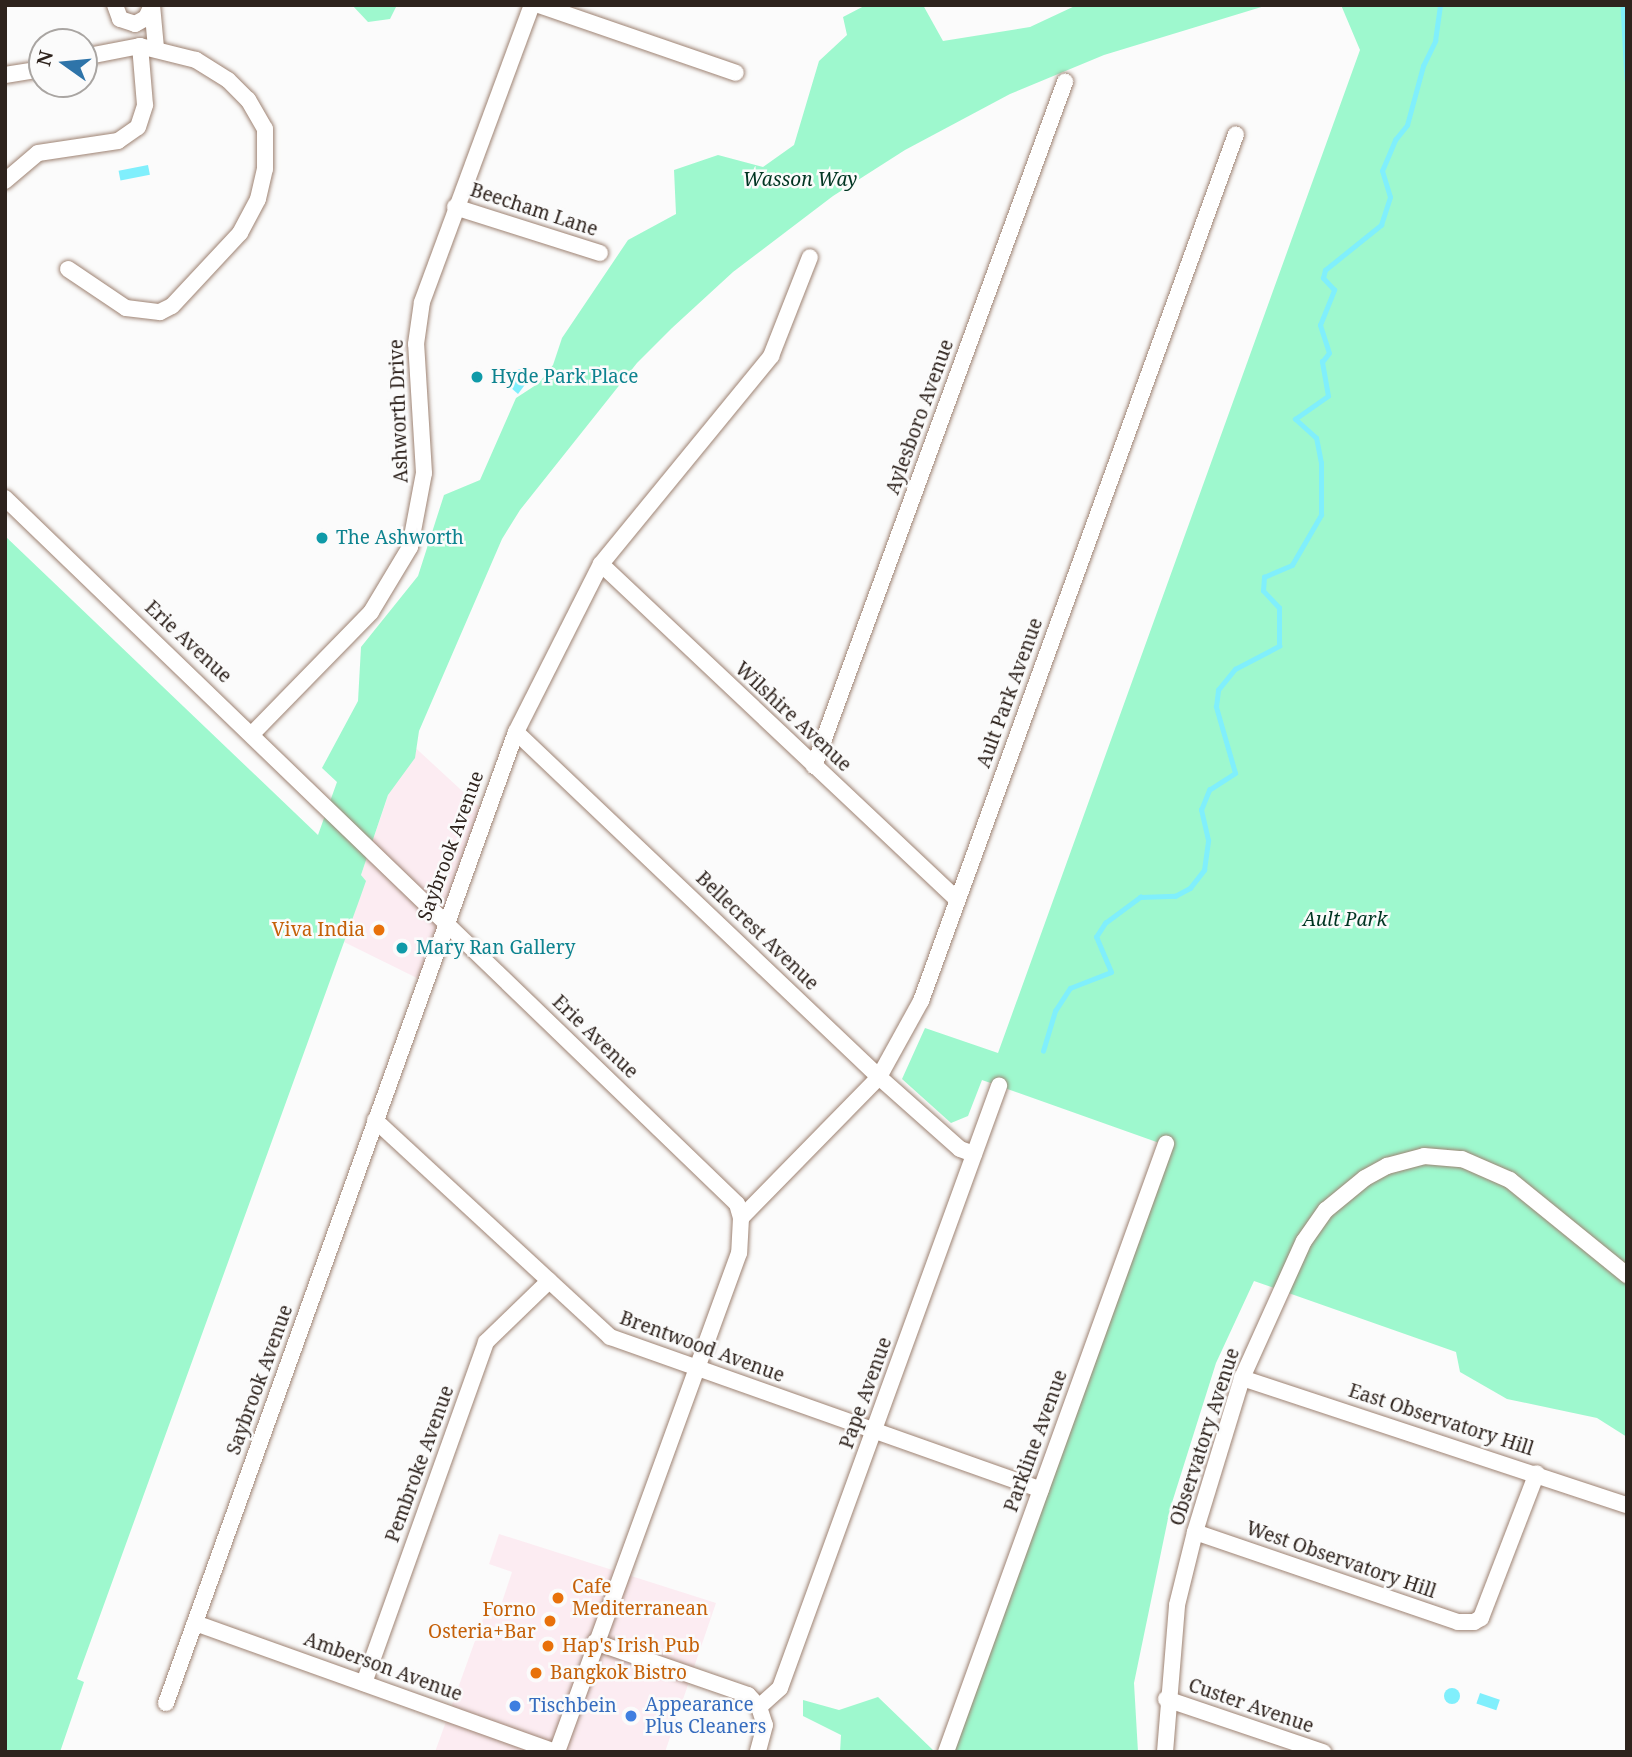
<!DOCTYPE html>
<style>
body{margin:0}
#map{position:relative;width:1632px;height:1757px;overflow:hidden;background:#fbfbfb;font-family:"Noto Serif",serif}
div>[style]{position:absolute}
.commercial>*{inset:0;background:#fcecf2}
.green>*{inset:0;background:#9ef8ce}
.water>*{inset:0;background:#80effc;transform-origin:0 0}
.round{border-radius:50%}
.stream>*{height:4.5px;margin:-2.25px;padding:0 2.25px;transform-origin:2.25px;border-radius:2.25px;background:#80effc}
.roads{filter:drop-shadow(0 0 2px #9e8373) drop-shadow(0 0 2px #9e8373)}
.minor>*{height:16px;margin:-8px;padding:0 8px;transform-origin:8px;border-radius:8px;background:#fff}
.dots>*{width:19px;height:19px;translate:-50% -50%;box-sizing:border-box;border:4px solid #fbfbfb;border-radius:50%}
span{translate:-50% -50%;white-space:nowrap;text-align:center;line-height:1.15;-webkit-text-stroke:5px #fbfbfb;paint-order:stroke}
.park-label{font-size:19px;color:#003522;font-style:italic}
.street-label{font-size:19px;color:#2e231d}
.culture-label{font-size:19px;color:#0d838f}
.left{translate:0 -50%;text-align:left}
.food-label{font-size:19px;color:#c56008}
.right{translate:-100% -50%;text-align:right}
.shop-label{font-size:19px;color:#366cbe}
.frame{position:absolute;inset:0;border:7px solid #2e231d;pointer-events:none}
.north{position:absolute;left:28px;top:28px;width:70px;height:70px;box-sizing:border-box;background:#fbfbfb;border:2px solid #a9a5a2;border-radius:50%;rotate:285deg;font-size:19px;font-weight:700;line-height:28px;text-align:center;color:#2e231d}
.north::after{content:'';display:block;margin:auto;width:24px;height:32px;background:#2e74a9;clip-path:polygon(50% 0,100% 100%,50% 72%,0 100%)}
</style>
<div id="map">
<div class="commercial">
<i style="clip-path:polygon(407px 740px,486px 813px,425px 982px,344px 942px,365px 881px,361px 875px)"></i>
<i style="clip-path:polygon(499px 1534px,716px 1603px,665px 1752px,435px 1752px,485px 1613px,497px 1617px,512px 1572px,489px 1564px)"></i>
</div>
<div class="green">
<i style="clip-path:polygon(352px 5px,397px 5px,390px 19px,368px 22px)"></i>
<i style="clip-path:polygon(866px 5px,923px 5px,943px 41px,1030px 27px,1077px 5px,1268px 5px,1104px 55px,1010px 94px,905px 150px,833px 196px,733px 272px,672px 328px,637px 363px,520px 510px,502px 539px,419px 731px,415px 758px,388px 795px,361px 875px,366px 881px,360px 898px,77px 1679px,84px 1682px,60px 1752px,5px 1752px,5px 536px,318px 835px,337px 782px,322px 768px,358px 701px,361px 647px,418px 576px,444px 495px,480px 480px,516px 398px,539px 383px,553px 365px,562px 338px,628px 240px,676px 214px,674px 170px,718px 155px,763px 167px,794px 145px,819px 61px,847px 35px,843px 17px)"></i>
<i style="clip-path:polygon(1341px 5px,1627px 5px,1627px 1437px,1597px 1418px,1507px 1399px,1460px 1372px,1456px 1352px,1254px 1281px,1216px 1363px,1170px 1509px,1134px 1683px,1138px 1752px,840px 1752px,841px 1735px,803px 1716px,803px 1700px,839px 1710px,878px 1697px,934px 1751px,947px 1750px,1165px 1145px,982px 1080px,968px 1116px,951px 1123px,902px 1079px,925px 1028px,998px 1053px,1360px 50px)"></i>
</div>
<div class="water">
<i style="left:148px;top:165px;width:10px;height:30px;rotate:79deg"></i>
<i style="clip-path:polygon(518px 369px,529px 370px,527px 382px,518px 394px,510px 387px)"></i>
<i class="round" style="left:1444px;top:1688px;width:16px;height:16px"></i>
<i style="left:1480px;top:1693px;width:21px;height:11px;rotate:19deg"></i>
</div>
<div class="stream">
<i style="left:1623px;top:5px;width:75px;rotate:86.9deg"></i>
<i style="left:1043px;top:1051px;width:42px;rotate:-73.3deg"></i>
<i style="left:1055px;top:1011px;width:27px;rotate:-57deg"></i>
<i style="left:1070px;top:988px;width:44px;rotate:-21.3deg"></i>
<i style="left:1111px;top:972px;width:38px;rotate:-113deg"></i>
<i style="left:1096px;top:937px;width:17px;rotate:-57deg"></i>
<i style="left:1105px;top:923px;width:44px;rotate:-36.6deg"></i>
<i style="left:1140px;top:897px;width:35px;rotate:-2deg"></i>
<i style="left:1175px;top:896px;width:17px;rotate:-28deg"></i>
<i style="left:1190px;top:888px;width:23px;rotate:-52deg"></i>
<i style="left:1204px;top:870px;width:30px;rotate:-82deg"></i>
<i style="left:1208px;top:840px;width:31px;rotate:-103deg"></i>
<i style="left:1201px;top:810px;width:22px;rotate:-68deg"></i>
<i style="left:1209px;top:790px;width:31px;rotate:-33deg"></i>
<i style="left:1235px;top:773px;width:69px;rotate:-106.1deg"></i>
<i style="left:1216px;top:707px;width:17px;rotate:-83deg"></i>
<i style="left:1218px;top:690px;width:27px;rotate:-51deg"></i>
<i style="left:1235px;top:669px;width:50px;rotate:-27.6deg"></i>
<i style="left:1279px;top:646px;width:38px;rotate:-90deg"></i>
<i style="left:1279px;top:608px;width:23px;rotate:-133deg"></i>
<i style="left:1263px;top:591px;width:14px;rotate:-86deg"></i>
<i style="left:1264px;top:577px;width:30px;rotate:-23deg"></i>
<i style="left:1292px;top:565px;width:58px;rotate:-59.9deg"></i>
<i style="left:1321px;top:515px;width:52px;rotate:-90deg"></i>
<i style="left:1321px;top:463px;width:25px;rotate:-101deg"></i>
<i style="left:1316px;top:438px;width:28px;rotate:-138deg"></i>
<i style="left:1295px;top:419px;width:40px;rotate:-34.9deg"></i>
<i style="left:1328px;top:396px;width:35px;rotate:-100deg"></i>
<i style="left:1322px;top:362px;width:11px;rotate:-52deg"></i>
<i style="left:1329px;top:353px;width:29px;rotate:-108deg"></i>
<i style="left:1320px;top:325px;width:38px;rotate:-68deg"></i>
<i style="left:1334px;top:290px;width:16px;rotate:-133deg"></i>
<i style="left:1323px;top:278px;width:8px;rotate:-76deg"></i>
<i style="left:1325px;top:270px;width:72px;rotate:-38.8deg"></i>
<i style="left:1381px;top:225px;width:29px;rotate:-72deg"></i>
<i style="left:1390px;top:197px;width:27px;rotate:-107deg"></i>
<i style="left:1382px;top:171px;width:34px;rotate:-67deg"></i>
<i style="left:1395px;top:140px;width:19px;rotate:-51deg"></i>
<i style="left:1407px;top:125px;width:61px;rotate:-74.8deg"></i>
<i style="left:1423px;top:66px;width:28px;rotate:-64deg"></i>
<i style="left:1435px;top:41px;width:36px;rotate:-82deg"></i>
</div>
<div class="roads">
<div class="minor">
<i style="left:115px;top:5px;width:15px;rotate:70deg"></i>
<i style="left:120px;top:19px;width:16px;rotate:18deg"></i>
<i style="left:135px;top:24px;width:13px;rotate:-29deg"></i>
<i style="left:146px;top:18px;width:14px;rotate:-65deg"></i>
<i style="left:152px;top:5px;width:43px;rotate:84.7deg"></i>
<i style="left:539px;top:5px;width:208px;rotate:19deg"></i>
<i style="left:5px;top:75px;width:37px;rotate:-9deg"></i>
<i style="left:5px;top:181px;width:43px;rotate:-40.3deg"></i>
<i style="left:38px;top:153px;width:81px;rotate:-8.5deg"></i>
<i style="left:118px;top:141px;width:24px;rotate:-35deg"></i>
<i style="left:138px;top:127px;width:23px;rotate:-72deg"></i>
<i style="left:145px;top:105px;width:59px;rotate:-94.8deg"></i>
<i style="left:455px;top:207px;width:152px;rotate:17.6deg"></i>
<i style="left:68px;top:269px;width:70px;rotate:33.9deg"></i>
<i style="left:126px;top:308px;width:34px;rotate:7deg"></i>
<i style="left:160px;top:312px;width:13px;rotate:-27deg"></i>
<i style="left:172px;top:306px;width:100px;rotate:-47deg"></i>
<i style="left:240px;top:233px;width:38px;rotate:-62deg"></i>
<i style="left:258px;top:199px;width:31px;rotate:-77deg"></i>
<i style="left:265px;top:169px;width:40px;rotate:-90deg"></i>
<i style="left:265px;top:129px;width:34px;rotate:-120deg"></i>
<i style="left:248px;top:100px;width:28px;rotate:-135deg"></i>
<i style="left:228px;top:80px;width:38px;rotate:-148deg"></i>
<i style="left:196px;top:60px;width:58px;rotate:-166deg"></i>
<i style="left:140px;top:46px;width:57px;rotate:168.9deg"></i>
<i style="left:5px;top:498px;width:1017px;rotate:43.96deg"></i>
<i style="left:737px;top:1204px;width:15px;rotate:74deg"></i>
<i style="left:741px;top:1218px;width:35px;rotate:93deg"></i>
<i style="left:739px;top:1253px;width:531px;rotate:110.04deg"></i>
<i style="left:601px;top:564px;width:489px;rotate:43.3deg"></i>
<i style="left:516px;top:732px;width:501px;rotate:43.54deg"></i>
<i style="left:879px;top:1077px;width:108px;rotate:41.6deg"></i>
<i style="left:960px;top:1149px;width:15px;rotate:20deg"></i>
<i style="left:253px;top:733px;width:169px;rotate:-45.7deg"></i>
<i style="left:371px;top:612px;width:76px;rotate:-59deg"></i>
<i style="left:410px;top:547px;width:75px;rotate:-79.3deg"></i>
<i style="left:424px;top:473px;width:129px;rotate:-93.5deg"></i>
<i style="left:416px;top:344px;width:42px;rotate:-81.9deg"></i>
<i style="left:422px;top:302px;width:317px;rotate:-69.7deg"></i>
<i style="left:814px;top:766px;width:729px;rotate:-69.85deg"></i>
<i style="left:375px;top:1120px;width:320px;rotate:42.7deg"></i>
<i style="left:610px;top:1337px;width:457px;rotate:19.5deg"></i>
<i style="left:741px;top:1218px;width:197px;rotate:-45.6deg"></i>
<i style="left:879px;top:1077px;width:87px;rotate:-61.1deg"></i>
<i style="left:921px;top:1001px;width:922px;rotate:-70.03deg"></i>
<i style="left:1242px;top:1378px;width:405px;rotate:18.3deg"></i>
<i style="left:1195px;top:1532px;width:278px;rotate:18.9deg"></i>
<i style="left:1458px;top:1622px;width:16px"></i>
<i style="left:1474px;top:1622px;width:8px;rotate:-30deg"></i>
<i style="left:1481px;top:1618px;width:155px;rotate:-68.9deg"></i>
<i style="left:195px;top:1623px;width:383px;rotate:19.7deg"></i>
<i style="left:595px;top:1642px;width:162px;rotate:19.1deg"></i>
<i style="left:748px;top:1695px;width:16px;rotate:47deg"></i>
<i style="left:759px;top:1707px;width:19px;rotate:72deg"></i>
<i style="left:765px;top:1725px;width:28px;rotate:105deg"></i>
<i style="left:364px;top:1683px;width:362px;rotate:-70.3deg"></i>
<i style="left:486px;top:1342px;width:88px;rotate:-44.1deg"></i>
<i style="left:1166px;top:1699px;width:166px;rotate:18.7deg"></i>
<i style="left:166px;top:1703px;width:1032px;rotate:-70.18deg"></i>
<i style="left:516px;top:732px;width:188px;rotate:-63.2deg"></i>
<i style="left:601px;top:564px;width:269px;rotate:-50.7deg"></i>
<i style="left:771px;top:356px;width:106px;rotate:-68.5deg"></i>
<i style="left:759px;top:1707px;width:28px;rotate:-42deg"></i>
<i style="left:780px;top:1688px;width:641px;rotate:-70.01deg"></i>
<i style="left:946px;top:1752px;width:647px;rotate:-70.11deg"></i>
<i style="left:1165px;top:1752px;width:147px;rotate:-85.3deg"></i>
<i style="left:1177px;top:1605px;width:75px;rotate:-76.1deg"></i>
<i style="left:1195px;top:1532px;width:161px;rotate:-73deg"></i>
<i style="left:1242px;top:1378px;width:150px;rotate:-65.7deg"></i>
<i style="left:1304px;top:1241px;width:38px;rotate:-55deg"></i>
<i style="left:1326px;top:1210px;width:50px;rotate:-39.4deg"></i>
<i style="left:1365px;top:1178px;width:25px;rotate:-29deg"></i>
<i style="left:1387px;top:1166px;width:38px;rotate:-15deg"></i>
<i style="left:1424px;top:1156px;width:38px;rotate:5deg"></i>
<i style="left:1462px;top:1159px;width:52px;rotate:23.6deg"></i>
<i style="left:1510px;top:1180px;width:151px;rotate:39.1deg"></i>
</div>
</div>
<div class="dots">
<i style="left:477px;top:377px;background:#0f9aa8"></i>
<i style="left:322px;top:538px;background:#0f9aa8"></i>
<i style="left:379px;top:930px;background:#e8710a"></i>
<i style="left:402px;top:948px;background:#0f9aa8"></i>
<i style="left:558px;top:1598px;background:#e8710a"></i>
<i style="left:550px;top:1621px;background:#e8710a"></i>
<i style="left:548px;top:1646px;background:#e8710a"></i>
<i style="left:536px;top:1673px;background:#e8710a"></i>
<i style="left:515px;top:1706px;background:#3f7fe0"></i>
<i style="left:631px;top:1716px;background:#3f7fe0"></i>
</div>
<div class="park-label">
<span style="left:800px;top:180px">Wasson Way</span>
<span style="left:1345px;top:920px">Ault Park</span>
</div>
<div class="street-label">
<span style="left:534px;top:210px;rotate:18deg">Beecham Lane</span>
<span style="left:399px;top:411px;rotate:-92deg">Ashworth Drive</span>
<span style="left:920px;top:417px;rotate:-70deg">Aylesboro Avenue</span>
<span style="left:188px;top:642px;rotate:43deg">Erie Avenue</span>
<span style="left:1010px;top:693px;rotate:-70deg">Ault Park Avenue</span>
<span style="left:793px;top:717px;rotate:43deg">Wilshire Avenue</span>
<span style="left:451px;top:846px;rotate:-70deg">Saybrook Avenue</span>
<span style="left:757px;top:931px;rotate:44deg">Bellecrest Avenue</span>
<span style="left:595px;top:1037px;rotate:44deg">Erie Avenue</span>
<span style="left:702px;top:1347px;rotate:20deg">Brentwood Avenue</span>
<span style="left:260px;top:1380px;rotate:-70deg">Saybrook Avenue</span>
<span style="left:866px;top:1393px;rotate:-70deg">Pape Avenue</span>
<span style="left:1441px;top:1420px;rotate:18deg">East Observatory Hill</span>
<span style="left:1205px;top:1437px;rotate:-72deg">Observatory Avenue</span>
<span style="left:1036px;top:1441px;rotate:-70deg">Parkline Avenue</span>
<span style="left:420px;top:1464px;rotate:-70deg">Pembroke Avenue</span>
<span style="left:1341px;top:1560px;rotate:19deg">West Observatory Hill</span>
<span style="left:383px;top:1667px;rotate:20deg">Amberson Avenue</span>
<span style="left:1251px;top:1706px;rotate:19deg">Custer Avenue</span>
</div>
<div class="culture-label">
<span class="left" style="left:491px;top:377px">Hyde Park Place</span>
<span class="left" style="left:336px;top:538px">The Ashworth</span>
<span class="left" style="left:416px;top:948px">Mary Ran Gallery</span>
</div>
<div class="food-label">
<span class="right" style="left:365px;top:930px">Viva India</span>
<span class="left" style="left:572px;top:1598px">Cafe<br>Mediterranean</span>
<span class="right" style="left:536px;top:1621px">Forno<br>Osteria+Bar</span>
<span class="left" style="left:562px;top:1646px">Hap's Irish Pub</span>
<span class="left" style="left:550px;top:1673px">Bangkok Bistro</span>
</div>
<div class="shop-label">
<span class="left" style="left:645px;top:1716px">Appearance<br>Plus Cleaners</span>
<span class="left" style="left:529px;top:1706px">Tischbein</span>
</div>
<div class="frame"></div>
<div class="north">N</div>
</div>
